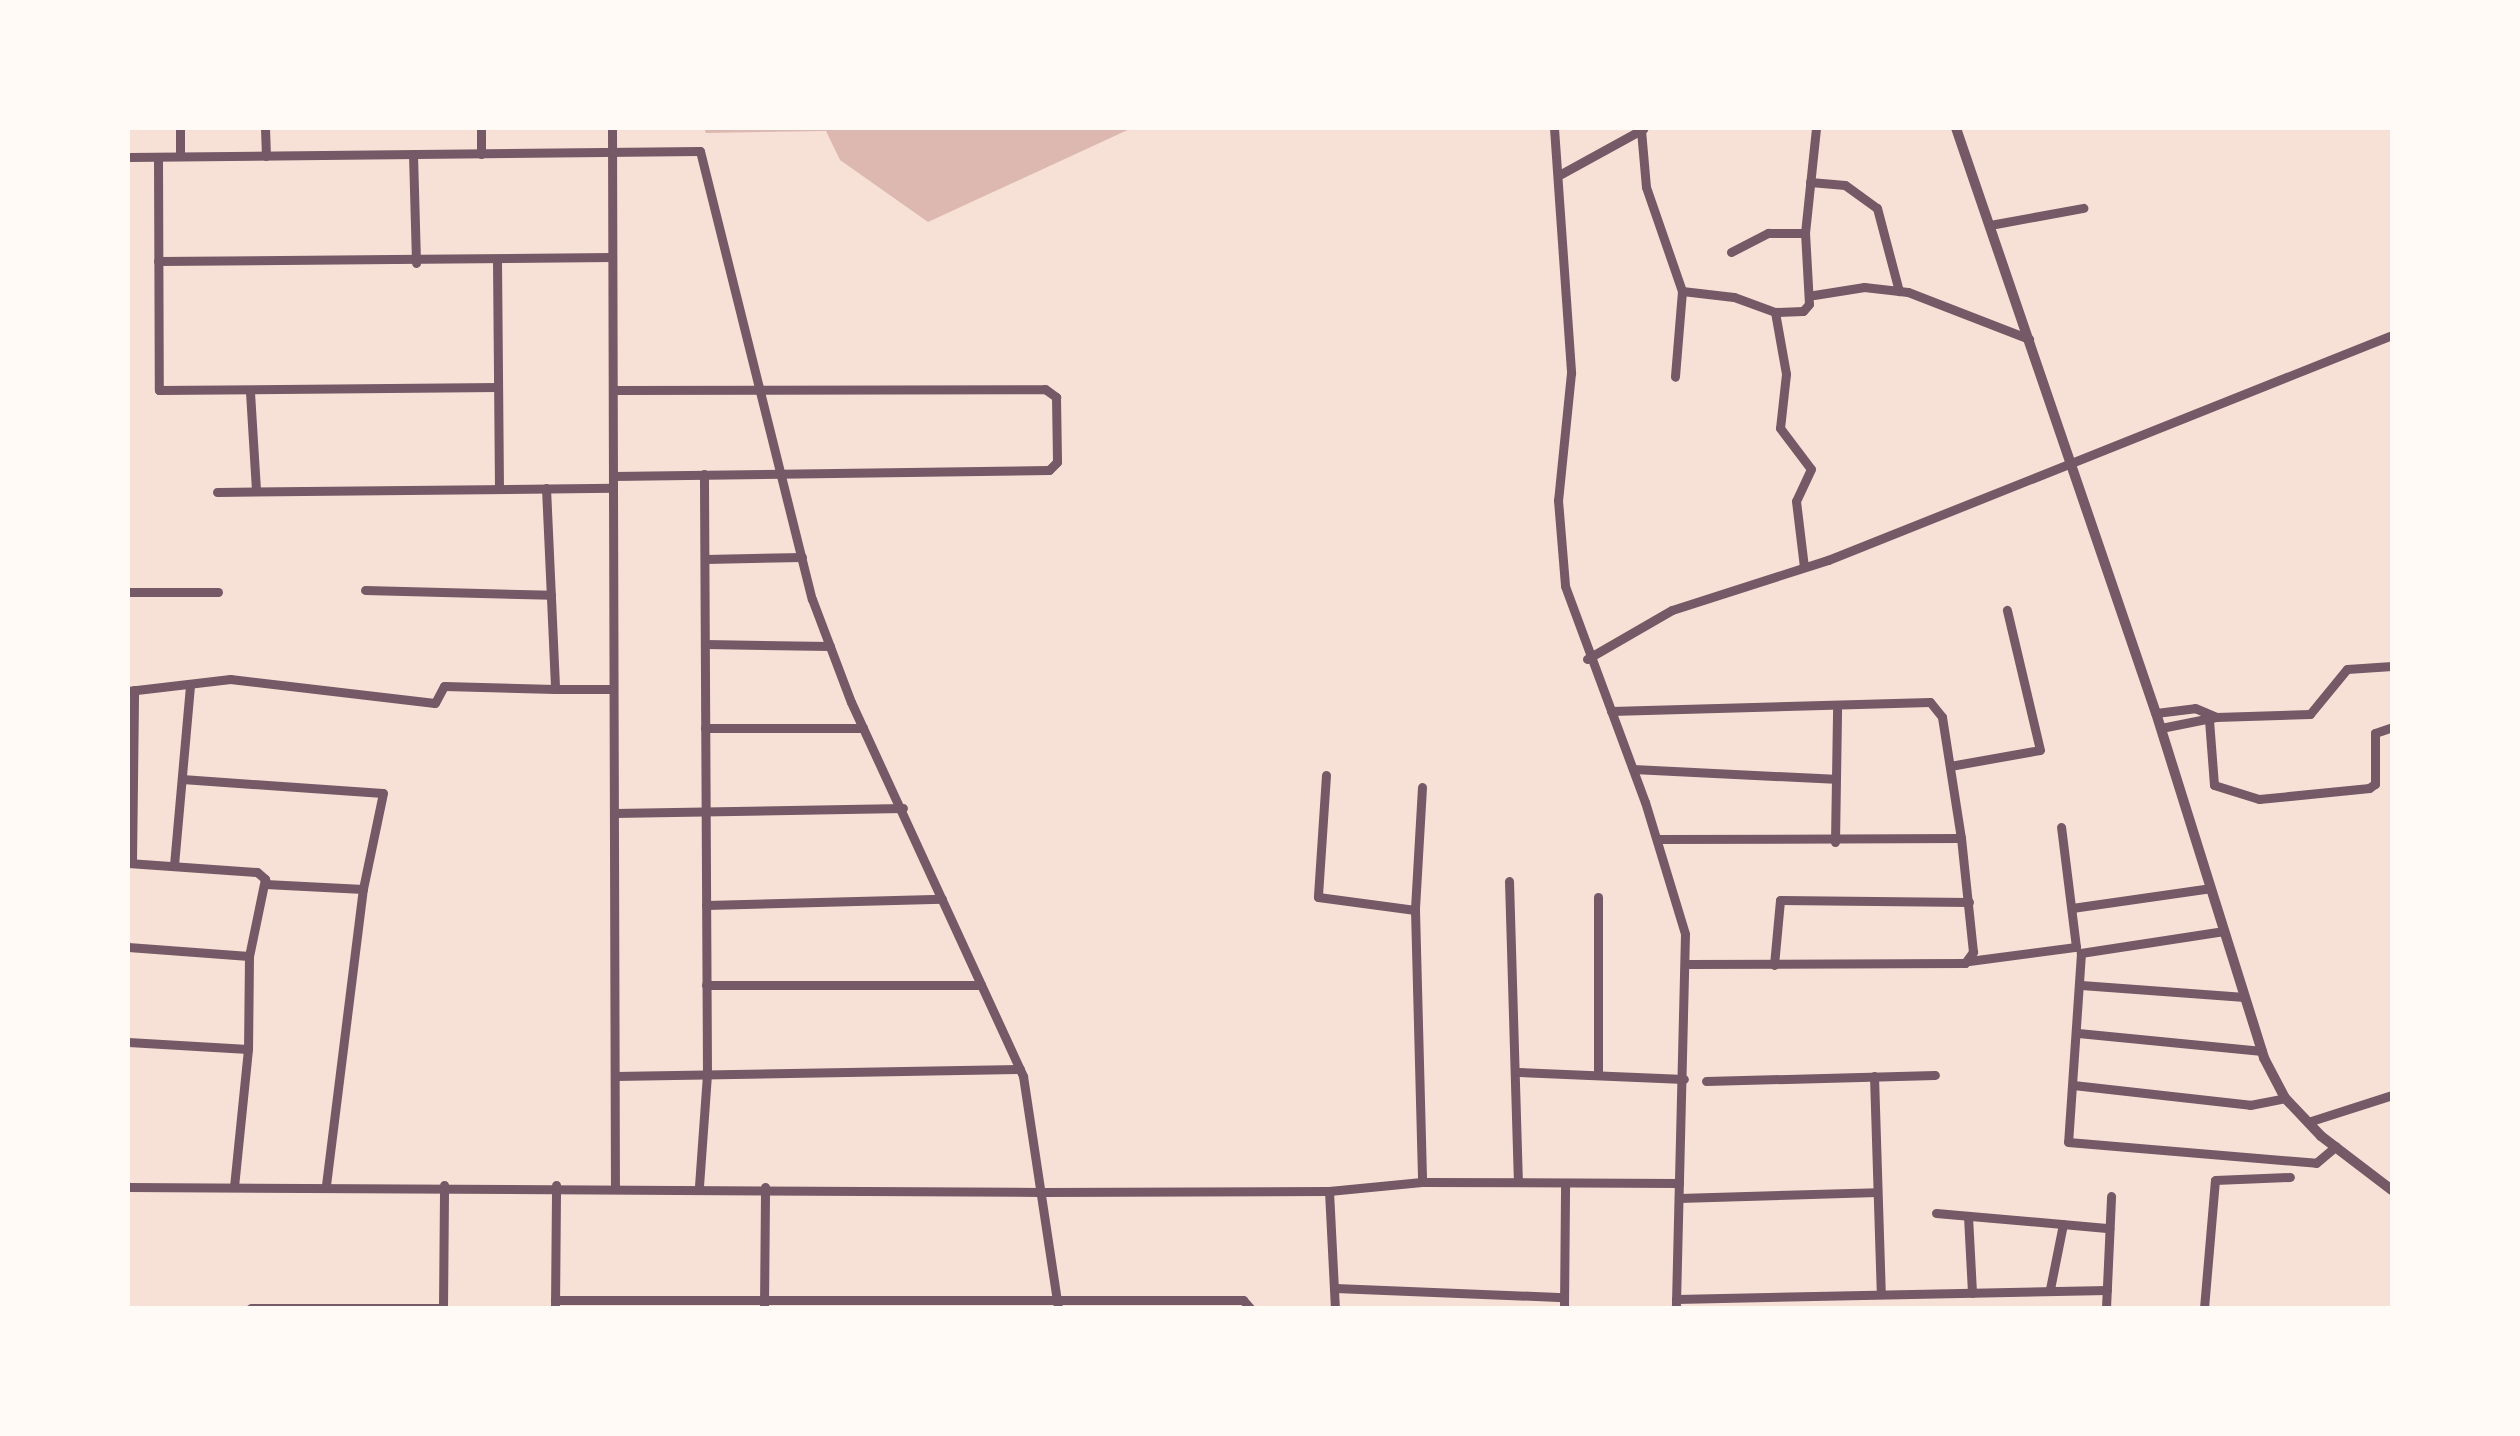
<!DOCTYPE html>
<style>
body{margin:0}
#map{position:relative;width:2520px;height:1436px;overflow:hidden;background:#f7e1d7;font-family:"IBM Plex Sans",sans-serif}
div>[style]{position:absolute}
.water>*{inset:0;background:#dcb8b0}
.minor>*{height:9px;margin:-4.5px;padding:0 4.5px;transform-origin:4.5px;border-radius:4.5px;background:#755966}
.tertiary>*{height:10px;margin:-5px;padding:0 5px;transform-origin:5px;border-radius:5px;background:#755966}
span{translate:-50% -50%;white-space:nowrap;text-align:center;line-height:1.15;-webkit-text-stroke:9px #fffaf5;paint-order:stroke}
.frame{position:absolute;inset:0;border:130px solid #fffaf5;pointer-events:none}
</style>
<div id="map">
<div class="water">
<i style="clip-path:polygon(704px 128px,1132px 128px,928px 222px,840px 160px,826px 131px,706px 133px)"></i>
</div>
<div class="minor">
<i style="left:180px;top:128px;width:28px;rotate:90deg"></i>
<i style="left:265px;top:128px;width:28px;rotate:88deg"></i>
<i style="left:481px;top:128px;width:26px;rotate:90deg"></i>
<i style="left:612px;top:128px;width:1058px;rotate:89.84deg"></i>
<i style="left:1554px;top:128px;width:246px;rotate:86deg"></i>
<i style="left:1571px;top:373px;width:128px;rotate:95.8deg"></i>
<i style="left:1558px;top:500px;width:86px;rotate:85.3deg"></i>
<i style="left:1565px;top:586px;width:230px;rotate:69.7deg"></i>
<i style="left:1645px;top:802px;width:138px;rotate:73.1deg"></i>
<i style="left:1685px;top:934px;width:374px;rotate:91.4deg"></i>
<i style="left:1641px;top:130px;width:57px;rotate:85deg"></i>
<i style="left:1646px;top:187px;width:110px;rotate:70.9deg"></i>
<i style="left:1682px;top:291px;width:86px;rotate:94.7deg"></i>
<i style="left:413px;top:154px;width:109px;rotate:88.4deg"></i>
<i style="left:128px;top:157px;width:572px;rotate:-0.6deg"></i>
<i style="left:700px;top:151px;width:462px;rotate:76deg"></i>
<i style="left:812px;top:599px;width:110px;rotate:69.3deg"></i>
<i style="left:851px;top:702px;width:412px;rotate:65.3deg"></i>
<i style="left:1023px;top:1076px;width:235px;rotate:81.4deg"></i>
<i style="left:158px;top:157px;width:233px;rotate:89.8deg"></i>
<i style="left:159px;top:390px;width:339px;rotate:-0.5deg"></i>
<i style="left:1561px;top:174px;width:94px;rotate:-28.8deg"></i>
<i style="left:1810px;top:182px;width:35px;rotate:5deg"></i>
<i style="left:1845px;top:185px;width:39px;rotate:36deg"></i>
<i style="left:1877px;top:208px;width:86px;rotate:75.2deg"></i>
<i style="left:1990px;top:225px;width:95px;rotate:-10.4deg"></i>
<i style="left:1731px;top:252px;width:42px;rotate:-27.2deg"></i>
<i style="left:1768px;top:233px;width:37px"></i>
<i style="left:497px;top:260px;width:226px;rotate:89.5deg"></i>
<i style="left:158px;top:261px;width:454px;rotate:-0.5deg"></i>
<i style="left:1682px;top:291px;width:52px;rotate:6.6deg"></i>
<i style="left:1734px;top:297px;width:44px;rotate:20.1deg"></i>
<i style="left:1775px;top:312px;width:28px;rotate:-2deg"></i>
<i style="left:1803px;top:311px;width:9px;rotate:-49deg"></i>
<i style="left:1809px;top:304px;width:71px;rotate:-93.2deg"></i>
<i style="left:1805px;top:233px;width:106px;rotate:-84deg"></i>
<i style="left:1814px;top:295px;width:51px;rotate:-9.1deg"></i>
<i style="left:1864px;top:287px;width:44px;rotate:6.5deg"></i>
<i style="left:1908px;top:292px;width:130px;rotate:21.2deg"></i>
<i style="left:1775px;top:312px;width:63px;rotate:79.9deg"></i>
<i style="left:1786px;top:374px;width:54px;rotate:96.3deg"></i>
<i style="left:1780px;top:428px;width:51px;rotate:52.9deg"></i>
<i style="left:1811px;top:469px;width:35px;rotate:115deg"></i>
<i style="left:1796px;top:501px;width:66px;rotate:83.1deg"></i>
<i style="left:613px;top:390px;width:432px;rotate:-0.1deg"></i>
<i style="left:1045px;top:389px;width:14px;rotate:36deg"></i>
<i style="left:1056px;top:397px;width:65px;rotate:89.1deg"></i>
<i style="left:1057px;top:462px;width:11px;rotate:135deg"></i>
<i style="left:1049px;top:470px;width:436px;rotate:179.2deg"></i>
<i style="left:250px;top:392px;width:99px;rotate:86.5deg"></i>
<i style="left:546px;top:488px;width:201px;rotate:87.4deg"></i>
<i style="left:555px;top:689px;width:58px"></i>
<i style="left:217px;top:492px;width:396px;rotate:-0.6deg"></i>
<i style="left:705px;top:559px;width:97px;rotate:-1.2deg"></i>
<i style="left:365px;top:590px;width:186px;rotate:1.5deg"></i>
<i style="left:128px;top:592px;width:90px"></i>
<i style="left:705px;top:644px;width:125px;rotate:0.9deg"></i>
<i style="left:1587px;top:659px;width:98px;rotate:-30deg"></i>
<i style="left:1672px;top:610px;width:164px;rotate:-17.8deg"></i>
<i style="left:1828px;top:560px;width:607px;rotate:-21.75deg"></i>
<i style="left:128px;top:691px;width:103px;rotate:-6.7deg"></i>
<i style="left:230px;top:679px;width:206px;rotate:6.7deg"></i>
<i style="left:435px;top:703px;width:19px;rotate:-62deg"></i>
<i style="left:444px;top:686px;width:111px;rotate:1.5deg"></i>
<i style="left:1611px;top:711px;width:319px;rotate:-1.6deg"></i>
<i style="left:1930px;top:702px;width:19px;rotate:51deg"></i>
<i style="left:1942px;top:717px;width:122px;rotate:81.1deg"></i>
<i style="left:1961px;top:838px;width:304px;rotate:179.8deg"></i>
<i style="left:2156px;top:713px;width:39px;rotate:-7deg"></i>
<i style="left:2195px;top:708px;width:23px;rotate:23deg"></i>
<i style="left:2209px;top:720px;width:65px;rotate:85.6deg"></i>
<i style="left:2214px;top:785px;width:47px;rotate:17.3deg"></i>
<i style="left:2259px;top:799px;width:111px;rotate:-5.7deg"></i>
<i style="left:2369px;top:788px;width:7px;rotate:-34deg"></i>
<i style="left:2375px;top:784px;width:51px;rotate:-90deg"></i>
<i style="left:2375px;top:733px;width:18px;rotate:-19deg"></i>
<i style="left:705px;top:728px;width:158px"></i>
<i style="left:2161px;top:728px;width:56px;rotate:-11.3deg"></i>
<i style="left:2216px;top:717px;width:94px;rotate:-1.8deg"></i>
<i style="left:2310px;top:714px;width:58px;rotate:-50.6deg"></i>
<i style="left:2347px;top:669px;width:45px;rotate:-3.8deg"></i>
<i style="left:1950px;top:766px;width:91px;rotate:-10.1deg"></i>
<i style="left:2040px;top:750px;width:144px;rotate:-103.3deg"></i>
<i style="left:1633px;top:769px;width:201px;rotate:2.8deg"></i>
<i style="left:1326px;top:775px;width:122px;rotate:93.8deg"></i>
<i style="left:1318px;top:897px;width:98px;rotate:7.6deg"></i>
<i style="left:182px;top:779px;width:201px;rotate:4deg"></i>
<i style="left:383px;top:793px;width:98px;rotate:101.8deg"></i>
<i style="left:363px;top:889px;width:98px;rotate:-177.1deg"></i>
<i style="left:1422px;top:787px;width:123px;rotate:93.3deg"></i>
<i style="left:1415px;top:910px;width:272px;rotate:88.5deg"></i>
<i style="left:614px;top:813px;width:289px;rotate:-1deg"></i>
<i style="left:1835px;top:842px;width:132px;rotate:-89.1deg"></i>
<i style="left:128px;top:863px;width:129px;rotate:4deg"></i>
<i style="left:257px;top:872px;width:11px;rotate:41deg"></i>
<i style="left:265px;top:879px;width:79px;rotate:101.7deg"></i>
<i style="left:249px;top:956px;width:93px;rotate:90.6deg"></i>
<i style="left:248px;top:1049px;width:138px;rotate:95.8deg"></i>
<i style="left:132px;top:863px;width:173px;rotate:-89.3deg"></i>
<i style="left:174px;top:865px;width:181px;rotate:-84.9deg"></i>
<i style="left:1509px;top:881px;width:301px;rotate:88.3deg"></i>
<i style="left:706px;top:905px;width:236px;rotate:-1.5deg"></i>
<i style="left:2072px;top:908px;width:139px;rotate:-8.2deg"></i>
<i style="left:2224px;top:931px;width:145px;rotate:171.3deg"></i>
<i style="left:2081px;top:953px;width:189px;rotate:93.9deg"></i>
<i style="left:2068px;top:1142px;width:249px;rotate:4.8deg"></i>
<i style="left:2316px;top:1163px;width:26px;rotate:-40deg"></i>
<i style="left:128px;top:947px;width:121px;rotate:4.3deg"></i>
<i style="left:1969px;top:961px;width:108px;rotate:-7.5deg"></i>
<i style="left:2076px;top:947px;width:121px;rotate:-97.1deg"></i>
<i style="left:1688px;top:964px;width:277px;rotate:-0.2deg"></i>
<i style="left:1965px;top:963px;width:14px;rotate:-54deg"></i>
<i style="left:1973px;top:952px;width:115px;rotate:-96deg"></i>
<i style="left:1774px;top:965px;width:65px;rotate:-84.7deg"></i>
<i style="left:1780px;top:900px;width:189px;rotate:0.6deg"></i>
<i style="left:706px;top:985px;width:275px"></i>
<i style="left:2081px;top:985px;width:164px;rotate:4.2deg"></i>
<i style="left:2078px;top:1033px;width:185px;rotate:5.6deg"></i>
<i style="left:128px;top:1042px;width:120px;rotate:3.3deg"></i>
<i style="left:1518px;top:1072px;width:166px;rotate:2.4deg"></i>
<i style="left:1598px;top:1075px;width:178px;rotate:-90deg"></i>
<i style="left:615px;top:1076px;width:405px;rotate:-1deg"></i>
<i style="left:1874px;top:1076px;width:218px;rotate:88.2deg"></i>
<i style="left:1706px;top:1081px;width:229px;rotate:-1.5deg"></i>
<i style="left:2073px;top:1085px;width:178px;rotate:6.4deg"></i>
<i style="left:2250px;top:1105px;width:36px;rotate:-11deg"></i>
<i style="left:2308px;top:1122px;width:88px;rotate:-17.8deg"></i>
<i style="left:326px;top:1185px;width:298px;rotate:-82.9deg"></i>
<i style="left:699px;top:1186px;width:111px;rotate:-85.9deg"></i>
<i style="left:707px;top:1075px;width:601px;rotate:-90.29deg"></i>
<i style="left:128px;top:1187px;width:912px;rotate:0.31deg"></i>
<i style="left:1040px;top:1192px;width:289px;rotate:-0.2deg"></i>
<i style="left:1329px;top:1191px;width:93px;rotate:-5.5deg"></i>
<i style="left:1422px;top:1182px;width:257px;rotate:0.2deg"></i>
<i style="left:1329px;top:1191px;width:117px;rotate:87.1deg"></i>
<i style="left:1679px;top:1198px;width:198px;rotate:-1.7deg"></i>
<i style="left:1936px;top:1213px;width:174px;rotate:5deg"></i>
<i style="left:1968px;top:1216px;width:77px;rotate:87deg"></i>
<i style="left:1335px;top:1288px;width:229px;rotate:2.3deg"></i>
<i style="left:2050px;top:1289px;width:66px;rotate:-78.7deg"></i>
<i style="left:1676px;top:1299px;width:431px;rotate:-1.2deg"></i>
<i style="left:555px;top:1300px;width:688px"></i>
<i style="left:1243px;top:1300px;width:11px;rotate:49deg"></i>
<i style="left:251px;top:1308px;width:192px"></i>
<i style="left:443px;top:1308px;width:123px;rotate:-89.5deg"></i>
<i style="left:555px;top:1308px;width:123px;rotate:-89.5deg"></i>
<i style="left:764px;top:1308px;width:121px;rotate:-89.5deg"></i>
<i style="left:1564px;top:1308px;width:125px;rotate:-89.5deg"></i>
<i style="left:2106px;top:1308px;width:112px;rotate:-87.4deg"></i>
<i style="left:2204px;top:1308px;width:128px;rotate:-85.1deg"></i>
<i style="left:2215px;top:1180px;width:75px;rotate:-2.3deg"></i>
</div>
<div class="tertiary">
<i style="left:1956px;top:128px;width:618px;rotate:71.13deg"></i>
<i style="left:2156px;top:713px;width:362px;rotate:72.6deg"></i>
<i style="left:2264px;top:1058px;width:45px;rotate:62.3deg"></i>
<i style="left:2285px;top:1098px;width:52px;rotate:46.5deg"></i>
<i style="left:2321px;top:1136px;width:89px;rotate:37.3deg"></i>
</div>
<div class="frame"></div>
</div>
